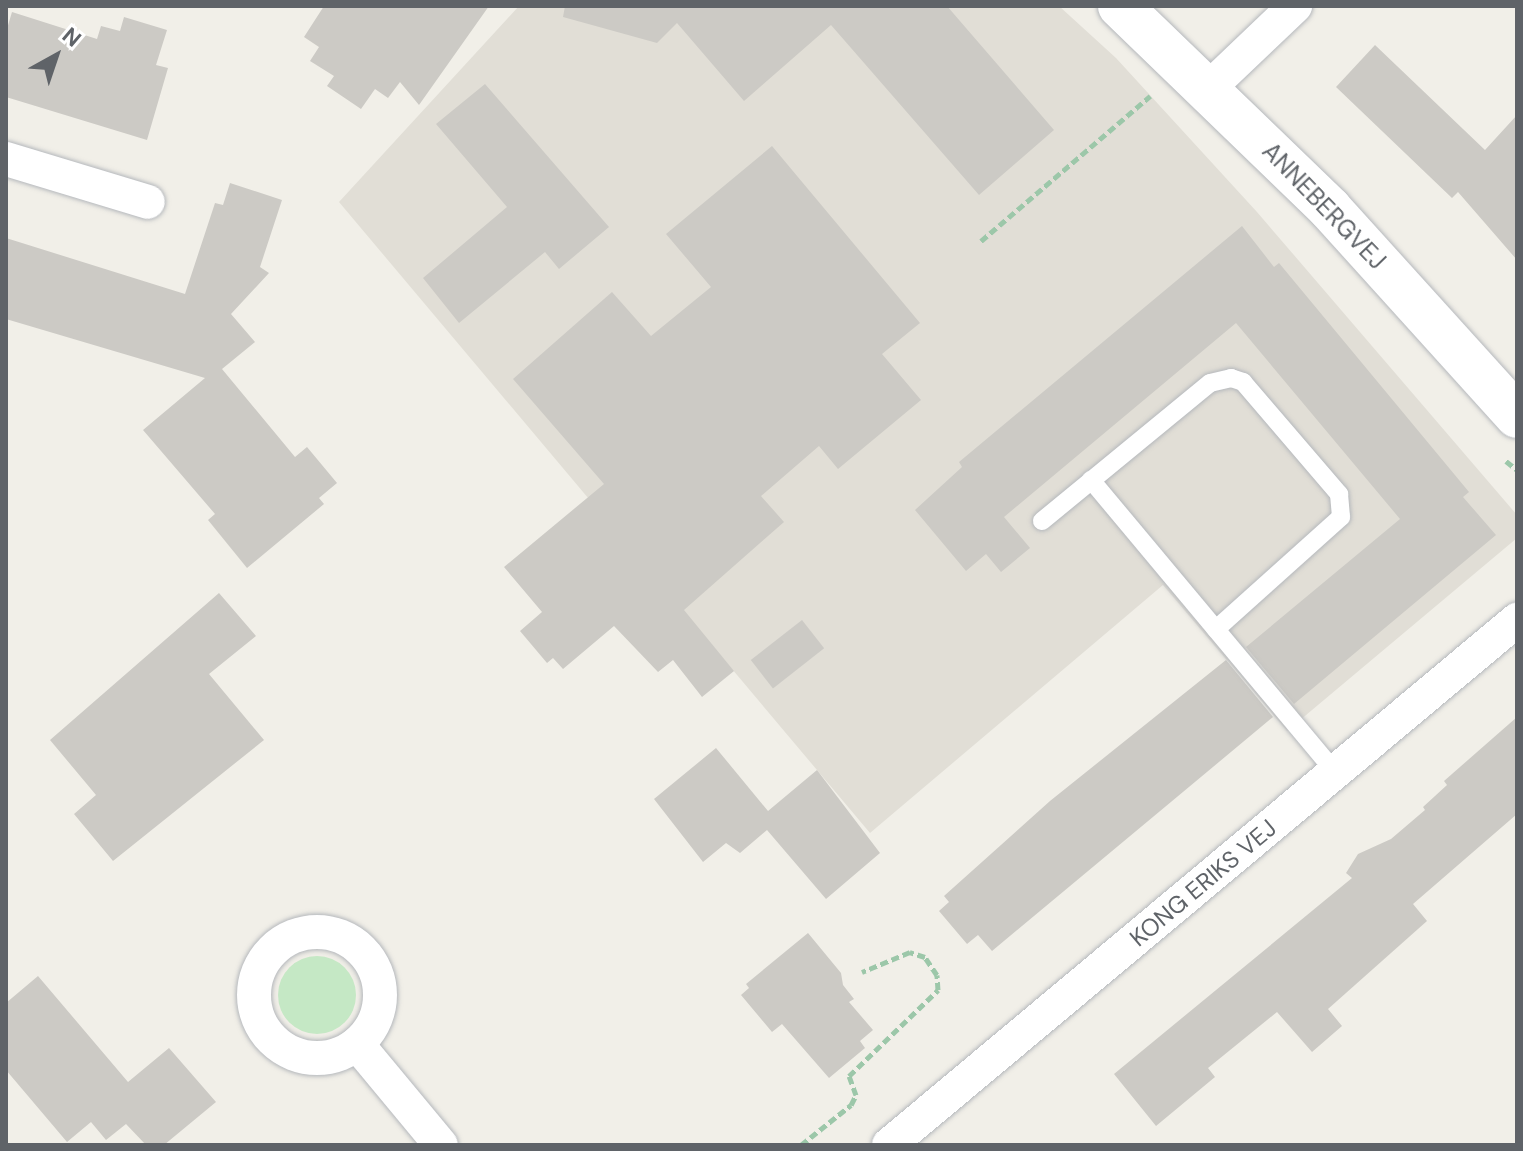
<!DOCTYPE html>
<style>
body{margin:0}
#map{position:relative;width:1523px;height:1151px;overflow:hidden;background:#f1efe8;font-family:"DM Sans",sans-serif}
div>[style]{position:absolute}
.education>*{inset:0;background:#e1ded6}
.green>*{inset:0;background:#c5e8c5}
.round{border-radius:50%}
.building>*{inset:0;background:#cccac5;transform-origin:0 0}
.path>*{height:5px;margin-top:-2.5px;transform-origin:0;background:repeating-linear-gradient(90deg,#9cc7a9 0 8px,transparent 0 12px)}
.roads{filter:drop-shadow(0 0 2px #b5b8bc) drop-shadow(0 0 2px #b5b8bc)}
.lane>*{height:18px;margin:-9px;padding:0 9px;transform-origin:9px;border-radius:9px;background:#fff}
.street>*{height:34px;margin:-17px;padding:0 17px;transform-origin:17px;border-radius:17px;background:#fff}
.street>.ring{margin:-17px;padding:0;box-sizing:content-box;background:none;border:34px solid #fff;border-radius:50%}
.secondary>*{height:44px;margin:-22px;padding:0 22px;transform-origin:22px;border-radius:22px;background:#fff}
span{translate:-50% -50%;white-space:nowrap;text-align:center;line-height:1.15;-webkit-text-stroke:7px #fff;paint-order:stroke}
.street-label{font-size:24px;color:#5f6368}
.frame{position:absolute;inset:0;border:8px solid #5f6368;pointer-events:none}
.north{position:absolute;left:16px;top:16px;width:80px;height:80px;-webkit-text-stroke:6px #fff;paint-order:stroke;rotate:40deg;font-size:22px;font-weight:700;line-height:32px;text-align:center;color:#5f6368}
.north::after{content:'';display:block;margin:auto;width:28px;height:36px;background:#5f6368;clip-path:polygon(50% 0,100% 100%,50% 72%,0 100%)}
</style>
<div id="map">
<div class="education">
<i style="clip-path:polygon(519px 6px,1059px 6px,1116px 58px,1257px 212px,1517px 515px,1517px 538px,1287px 731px,1163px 585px,870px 833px,339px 202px)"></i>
</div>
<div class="green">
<i class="round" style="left:278px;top:956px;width:78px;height:78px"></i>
</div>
<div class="building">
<i style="clip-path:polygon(324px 6px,489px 6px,419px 105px,400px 82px,388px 98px,375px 89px,361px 109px,327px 86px,334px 76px,310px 61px,319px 47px,304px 37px)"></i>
<i style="clip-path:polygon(565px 6px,947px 6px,1054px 130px,979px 195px,831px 25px,744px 101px,677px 23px,657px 43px,563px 17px)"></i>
<i style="clip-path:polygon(12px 12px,97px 39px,101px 26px,120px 31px,124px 17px,167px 30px,156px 65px,168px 68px,147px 140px,6px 97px,6px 32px)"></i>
<i style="clip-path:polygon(1375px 45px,1485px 150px,1517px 115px,1517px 260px,1458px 192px,1452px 198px,1336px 87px)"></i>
<i style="clip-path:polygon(485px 84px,609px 227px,559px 269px,545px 252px,459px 323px,423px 278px,507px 207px,436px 124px)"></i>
<i style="clip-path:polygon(772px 146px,920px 323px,882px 354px,921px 400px,838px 469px,819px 446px,761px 496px,784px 522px,684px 610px,734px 671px,702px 697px,673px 660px,658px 672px,614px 626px,563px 669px,553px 658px,547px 663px,520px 631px,542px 612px,504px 567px,604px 484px,513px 379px,612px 292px,651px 336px,711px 287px,666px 234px)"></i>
<i style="clip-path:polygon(230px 183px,282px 200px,260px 267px,269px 273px,231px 314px,255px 342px,222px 369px,295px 457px,307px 447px,337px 483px,319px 498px,324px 504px,247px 568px,208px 520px,215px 514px,143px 430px,205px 378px,6px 319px,6px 238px,185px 294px,215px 203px,223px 205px)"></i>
<i style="clip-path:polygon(1242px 226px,1274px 267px,1279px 263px,1469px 492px,1463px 497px,1496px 535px,1294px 704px,1246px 647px,1400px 519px,1236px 323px,1004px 517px,1030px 548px,1001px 572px,986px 554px,966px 571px,915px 510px,962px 467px,959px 462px)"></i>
<i style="clip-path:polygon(219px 593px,256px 636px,209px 674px,264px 740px,113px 861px,74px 814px,96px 795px,50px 740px)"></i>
<i style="left:802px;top:620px;width:36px;height:65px;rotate:52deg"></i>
<i style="clip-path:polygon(1226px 660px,1273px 717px,992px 951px,978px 935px,967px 944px,939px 911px,949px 902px,944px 896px,1050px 801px)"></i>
<i style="clip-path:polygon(1517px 717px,1517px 814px,1413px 904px,1427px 921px,1328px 1009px,1342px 1026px,1312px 1052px,1277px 1012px,1208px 1068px,1215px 1077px,1156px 1126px,1114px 1074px,1352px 878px,1346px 873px,1358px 854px,1391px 839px,1425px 810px,1423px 807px,1447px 785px,1444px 781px)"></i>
<i style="clip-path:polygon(716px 748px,768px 811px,817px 770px,880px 853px,826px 899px,767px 830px,740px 853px,726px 843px,703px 862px,654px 799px)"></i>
<i style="clip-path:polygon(808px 933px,841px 973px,843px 985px,854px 999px,849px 1002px,873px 1030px,860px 1041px,865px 1048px,829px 1078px,782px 1024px,772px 1032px,741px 995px,749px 988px,746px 984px)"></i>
<i style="clip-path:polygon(38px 976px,128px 1082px,169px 1048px,216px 1102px,164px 1145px,146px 1145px,126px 1124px,106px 1140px,91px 1122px,67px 1142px,6px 1070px,6px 1003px)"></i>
</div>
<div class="path">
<i style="left:981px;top:241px;width:223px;rotate:-40.6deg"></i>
<i style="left:1506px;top:461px;width:14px;rotate:39deg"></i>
<i style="left:532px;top:1144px;width:1px;rotate:45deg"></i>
<i style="left:801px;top:1145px;width:64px;rotate:-38.7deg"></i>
<i style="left:851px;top:1105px;width:11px;rotate:-63deg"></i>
<i style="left:856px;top:1095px;width:20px;rotate:-110deg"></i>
<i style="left:849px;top:1076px;width:124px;rotate:-44deg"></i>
<i style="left:938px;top:990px;width:15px;rotate:-94deg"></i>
<i style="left:937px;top:975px;width:22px;rotate:-124deg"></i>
<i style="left:925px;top:957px;width:16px;rotate:-162deg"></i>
<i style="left:910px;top:952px;width:52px;rotate:157.4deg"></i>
</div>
<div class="roads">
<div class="lane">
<i style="left:1091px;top:480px;width:381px;rotate:50.1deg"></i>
<i style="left:1042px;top:521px;width:217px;rotate:-39.4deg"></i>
<i style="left:1210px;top:383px;width:22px;rotate:-13deg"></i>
<i style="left:1231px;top:378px;width:13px;rotate:18deg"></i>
<i style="left:1243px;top:382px;width:148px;rotate:49.4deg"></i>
<i style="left:1339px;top:494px;width:23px;rotate:85deg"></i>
<i style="left:1341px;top:517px;width:168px;rotate:138.1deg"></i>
</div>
<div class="street">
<i style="left:1209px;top:88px;width:119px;rotate:-43.6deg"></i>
<i style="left:6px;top:159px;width:148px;rotate:16.8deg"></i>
<i class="ring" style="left:254px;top:932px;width:92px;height:92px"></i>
<i style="left:357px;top:1044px;width:131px;rotate:50.3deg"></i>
<i style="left:889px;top:1145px;width:819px;rotate:-39.9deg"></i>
</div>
<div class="secondary">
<i style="left:1120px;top:6px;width:292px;rotate:44deg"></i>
<i style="left:1330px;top:209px;width:279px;rotate:47.9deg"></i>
</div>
</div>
<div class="street-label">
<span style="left:1324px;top:206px;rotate:46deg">ANNEBERGVEJ</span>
<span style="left:1203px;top:883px;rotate:-40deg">KONG ERIKS VEJ</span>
</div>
<div class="frame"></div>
<div class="north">N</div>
</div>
